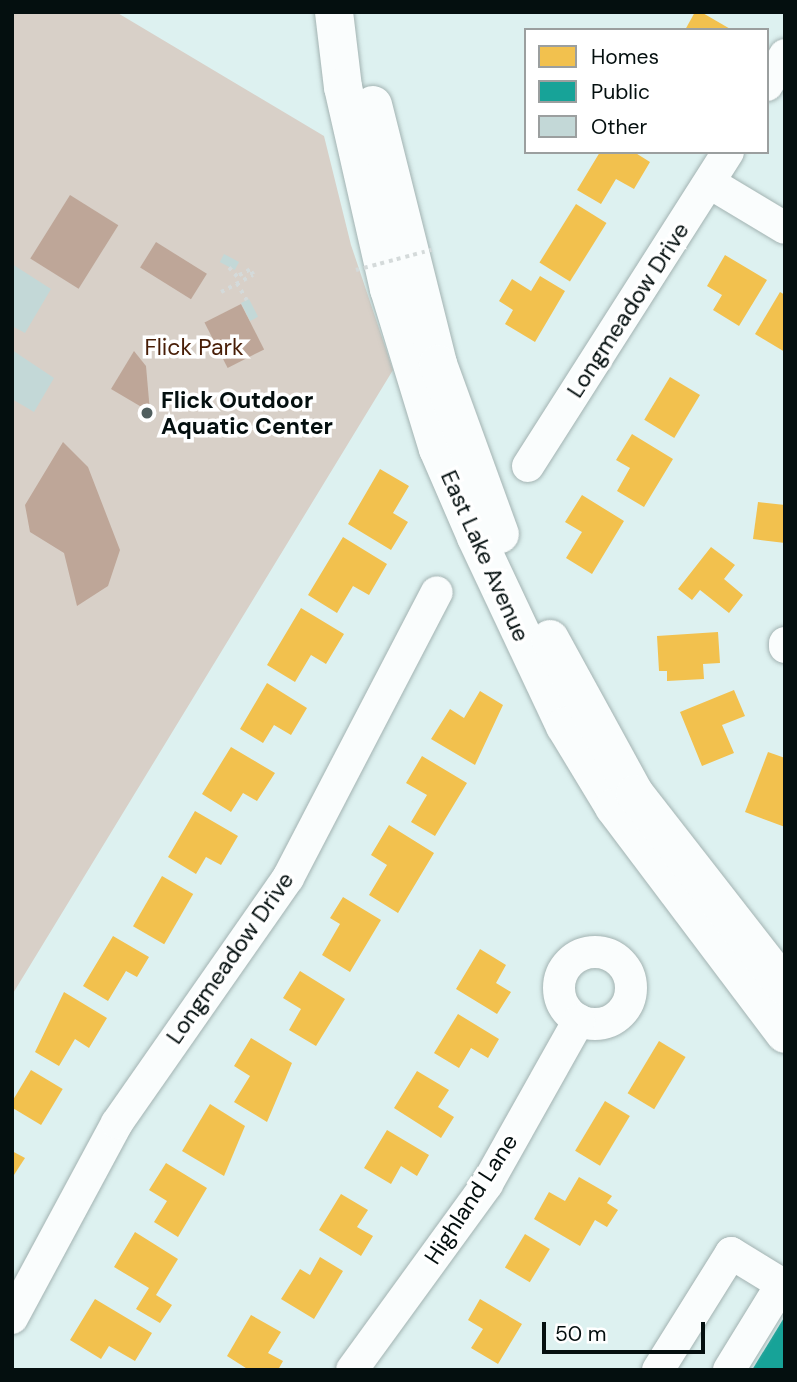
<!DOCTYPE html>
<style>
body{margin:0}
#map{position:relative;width:797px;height:1382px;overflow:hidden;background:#ddf1f0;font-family:"DM Sans",sans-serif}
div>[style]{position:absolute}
.green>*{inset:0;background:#d8d0c8}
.water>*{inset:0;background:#bea698;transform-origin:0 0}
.homes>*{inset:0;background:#f2c14e;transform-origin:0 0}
.public>*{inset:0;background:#17a398}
.building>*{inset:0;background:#c3d8d7;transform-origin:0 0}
.path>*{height:3.5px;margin-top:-1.75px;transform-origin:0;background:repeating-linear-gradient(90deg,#d4dada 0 3.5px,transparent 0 8.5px)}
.roads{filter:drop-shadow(0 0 2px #a3b3b2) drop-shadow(0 0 2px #a3b3b2)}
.minor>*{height:32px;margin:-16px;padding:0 16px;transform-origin:16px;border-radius:16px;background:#fafdfd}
.minor>.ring{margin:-16px;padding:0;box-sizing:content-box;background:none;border:32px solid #fafdfd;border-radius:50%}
.major>*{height:38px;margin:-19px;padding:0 19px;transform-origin:19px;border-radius:19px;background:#fafdfd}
.path-bridge>*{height:3.5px;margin-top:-1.75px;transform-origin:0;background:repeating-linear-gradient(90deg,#d4dada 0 3.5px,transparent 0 8.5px)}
.dots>*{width:19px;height:19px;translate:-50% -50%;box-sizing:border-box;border:4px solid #fff;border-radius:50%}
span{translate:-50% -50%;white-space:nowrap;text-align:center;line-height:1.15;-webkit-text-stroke:7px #fff;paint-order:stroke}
.street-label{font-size:23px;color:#040f0f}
.park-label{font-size:23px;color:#481e07}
.poi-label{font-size:23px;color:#040f0f;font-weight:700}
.left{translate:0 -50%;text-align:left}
.frame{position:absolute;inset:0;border:14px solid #040f0f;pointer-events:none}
.legend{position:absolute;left:524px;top:28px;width:245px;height:126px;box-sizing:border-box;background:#fff;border:2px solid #9b9f9f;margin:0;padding:9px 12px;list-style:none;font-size:21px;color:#040f0f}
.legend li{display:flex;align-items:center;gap:14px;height:35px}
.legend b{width:35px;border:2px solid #9b9f9f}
.scale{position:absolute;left:542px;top:1322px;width:163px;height:32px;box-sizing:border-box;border:4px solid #040f0f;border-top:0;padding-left:9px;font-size:21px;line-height:24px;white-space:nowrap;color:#040f0f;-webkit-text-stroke:5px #fff;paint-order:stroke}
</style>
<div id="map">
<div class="green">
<i style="clip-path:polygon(12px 12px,116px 12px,324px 136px,351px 245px,393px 370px,12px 995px)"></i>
</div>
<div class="water">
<i style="left:70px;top:195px;width:57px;height:75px;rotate:32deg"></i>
<i style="left:156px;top:242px;width:60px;height:30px;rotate:32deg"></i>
<i style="left:241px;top:304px;width:51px;height:41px;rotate:63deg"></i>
<i style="clip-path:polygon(134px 351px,146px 366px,150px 412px,111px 389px)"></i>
<i style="clip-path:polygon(63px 442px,88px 467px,120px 550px,108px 586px,77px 606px,64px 553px,30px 532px,25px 505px)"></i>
</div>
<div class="homes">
<i style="clip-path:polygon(695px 12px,701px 12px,732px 30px,685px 30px)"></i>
<i style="clip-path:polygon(600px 152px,634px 152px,650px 162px,634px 189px,616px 179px,601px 204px,577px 190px)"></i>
<i style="left:576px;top:204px;width:36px;height:69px;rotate:32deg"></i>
<i style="clip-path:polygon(725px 255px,767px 280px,739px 326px,713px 310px,722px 295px,707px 286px)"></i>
<i style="clip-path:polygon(540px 276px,565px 291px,535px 342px,505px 324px,513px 310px,499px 301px,512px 279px,531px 291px)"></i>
<i style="clip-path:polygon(780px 292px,785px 295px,785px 352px,755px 334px)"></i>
<i style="left:670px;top:377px;width:35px;height:50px;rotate:31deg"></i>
<i style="clip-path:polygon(632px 434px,673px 459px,644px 507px,617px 491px,630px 468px,616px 460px)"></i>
<i style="clip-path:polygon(380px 469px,409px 486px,393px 513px,408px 522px,391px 550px,348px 524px)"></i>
<i style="clip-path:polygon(582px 495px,624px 521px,592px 574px,566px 558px,582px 532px,565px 522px)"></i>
<i style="clip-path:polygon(758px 502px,785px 505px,785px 543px,753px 539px)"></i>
<i style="clip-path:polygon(343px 537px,387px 564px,369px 595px,353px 586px,337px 613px,308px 595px)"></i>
<i style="clip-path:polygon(711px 547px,735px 565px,724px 579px,743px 595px,729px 613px,700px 590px,692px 600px,678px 589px)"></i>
<i style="clip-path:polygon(301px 608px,344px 634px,326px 664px,311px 655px,295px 682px,267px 665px)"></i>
<i style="clip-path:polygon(718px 632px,720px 663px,703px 664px,704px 679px,667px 681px,667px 671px,659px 671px,657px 636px)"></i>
<i style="clip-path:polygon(267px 683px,307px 708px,291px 735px,274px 725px,263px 743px,240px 729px)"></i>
<i style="clip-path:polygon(734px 690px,745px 716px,722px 725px,734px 753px,702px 766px,680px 712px)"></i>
<i style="clip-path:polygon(480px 691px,503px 705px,475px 765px,431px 739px,450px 709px,464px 718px)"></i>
<i style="clip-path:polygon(231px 747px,275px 773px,257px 801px,243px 793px,231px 812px,202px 794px)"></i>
<i style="clip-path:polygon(768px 752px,785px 758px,785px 827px,745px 812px)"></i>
<i style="clip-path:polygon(422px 756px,467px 783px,435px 836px,411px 822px,427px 795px,406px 783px)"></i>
<i style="clip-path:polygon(195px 811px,238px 836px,221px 865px,206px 857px,196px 874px,168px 857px)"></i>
<i style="clip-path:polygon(389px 825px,434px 853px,398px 913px,369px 895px,387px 865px,371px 855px)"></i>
<i style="left:162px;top:876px;width:36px;height:58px;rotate:30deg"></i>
<i style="clip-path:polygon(343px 897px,381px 920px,350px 972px,322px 955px,340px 924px,330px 918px)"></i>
<i style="clip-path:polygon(113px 936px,149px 957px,137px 977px,126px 971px,108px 1001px,83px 986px)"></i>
<i style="clip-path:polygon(480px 949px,506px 965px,496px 983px,511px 992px,497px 1014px,456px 989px)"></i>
<i style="clip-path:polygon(300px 971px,345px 999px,316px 1046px,289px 1030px,301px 1009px,283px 998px)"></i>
<i style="clip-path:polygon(64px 992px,107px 1018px,89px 1048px,75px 1039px,59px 1066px,35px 1052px)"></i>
<i style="clip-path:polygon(458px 1014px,499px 1039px,488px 1058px,471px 1048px,459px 1068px,434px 1053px)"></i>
<i style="clip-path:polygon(251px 1038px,292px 1063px,267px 1122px,234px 1102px,250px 1076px,234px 1066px)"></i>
<i style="left:659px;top:1041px;width:31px;height:61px;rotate:31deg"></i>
<i style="left:31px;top:1070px;width:37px;height:42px;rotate:31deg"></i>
<i style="clip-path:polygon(417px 1071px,449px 1090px,438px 1107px,454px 1117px,441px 1138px,394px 1108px)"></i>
<i style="left:605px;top:1101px;width:29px;height:58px;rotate:31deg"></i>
<i style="clip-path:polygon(210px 1104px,245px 1126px,224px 1176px,182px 1151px)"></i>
<i style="clip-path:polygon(387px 1130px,429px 1155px,417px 1176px,401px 1166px,391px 1184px,364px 1168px)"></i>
<i style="clip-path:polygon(12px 1151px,25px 1158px,12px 1178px)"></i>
<i style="clip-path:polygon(166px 1163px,207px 1188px,178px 1237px,154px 1222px,167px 1201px,149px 1190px)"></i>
<i style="clip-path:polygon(579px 1177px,612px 1196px,607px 1203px,618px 1210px,607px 1227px,595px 1220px,580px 1246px,534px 1219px,549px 1192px,565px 1201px)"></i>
<i style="clip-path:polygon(341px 1194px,368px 1210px,357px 1227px,373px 1236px,361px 1256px,319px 1230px)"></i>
<i style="clip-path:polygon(135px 1232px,178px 1259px,156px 1295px,172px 1305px,160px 1323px,136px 1309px,149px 1288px,114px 1267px)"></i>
<i style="left:525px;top:1234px;width:29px;height:39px;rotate:31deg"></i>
<i style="clip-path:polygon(320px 1257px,343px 1271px,314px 1319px,281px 1299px,300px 1269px,310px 1275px)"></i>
<i style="clip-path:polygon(95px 1299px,152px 1333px,135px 1361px,109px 1346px,101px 1359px,70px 1340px)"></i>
<i style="clip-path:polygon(480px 1299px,522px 1324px,498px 1364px,471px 1348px,483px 1329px,468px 1320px)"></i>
<i style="clip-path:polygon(251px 1315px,281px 1332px,268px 1353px,283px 1361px,278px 1370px,249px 1370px,227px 1356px)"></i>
</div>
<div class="public">
<i style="clip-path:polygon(785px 1316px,785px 1370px,752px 1370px)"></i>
</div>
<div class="building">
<i style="left:224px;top:254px;width:17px;height:9px;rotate:28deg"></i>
<i style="clip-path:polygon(12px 264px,51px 289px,25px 333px,12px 326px)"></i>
<i style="left:249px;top:299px;width:20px;height:9px;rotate:63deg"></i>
<i style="clip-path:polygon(12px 350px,54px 378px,34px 412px,12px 399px)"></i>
</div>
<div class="path">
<i style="left:237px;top:283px;width:20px;rotate:60deg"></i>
<i style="left:221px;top:292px;width:36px;rotate:-28deg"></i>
<i style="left:253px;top:275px;width:6px;rotate:-121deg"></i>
<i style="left:250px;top:270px;width:15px;rotate:152deg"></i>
<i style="left:237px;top:277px;width:15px;rotate:-132deg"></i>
</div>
<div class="roads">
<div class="minor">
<i style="left:767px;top:85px;width:35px;rotate:-59deg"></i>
<i style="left:710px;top:183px;width:87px;rotate:31deg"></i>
<i style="left:528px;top:466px;width:372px;rotate:-57.5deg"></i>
<i style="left:785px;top:643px;width:4px;rotate:90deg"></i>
<i class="ring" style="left:559px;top:952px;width:40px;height:40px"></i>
<i style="left:12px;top:1318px;width:221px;rotate:-61.7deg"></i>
<i style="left:117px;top:1123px;width:299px;rotate:-55.1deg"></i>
<i style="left:288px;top:878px;width:322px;rotate:-62.5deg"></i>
<i style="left:352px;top:1370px;width:230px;rotate:-54deg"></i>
<i style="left:487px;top:1184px;width:188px;rotate:-60.7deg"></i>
<i style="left:658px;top:1370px;width:138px;rotate:-58deg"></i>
<i style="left:731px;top:1253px;width:63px;rotate:31.4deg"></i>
<i style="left:729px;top:1370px;width:101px;rotate:-58.4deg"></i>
</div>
<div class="major">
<i style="left:334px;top:12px;width:76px;rotate:83.2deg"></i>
<i style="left:343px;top:87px;width:207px;rotate:77.2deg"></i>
<i style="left:389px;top:289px;width:167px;rotate:73deg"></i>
<i style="left:438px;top:449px;width:96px;rotate:66.6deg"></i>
<i style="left:476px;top:537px;width:209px;rotate:64.8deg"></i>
<i style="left:565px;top:726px;width:95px;rotate:58.8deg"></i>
<i style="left:614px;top:807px;width:284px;rotate:53deg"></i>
<i style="left:373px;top:105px;width:267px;rotate:75.9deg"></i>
<i style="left:438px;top:364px;width:181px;rotate:70deg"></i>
<i style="left:550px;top:639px;width:177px;rotate:61.3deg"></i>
<i style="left:635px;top:794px;width:244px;rotate:52.1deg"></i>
</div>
</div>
<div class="path-bridge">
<i style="left:356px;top:270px;width:78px;rotate:-14.9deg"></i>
</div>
<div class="dots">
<i style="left:147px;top:413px;background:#505e5e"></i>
</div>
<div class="street-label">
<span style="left:628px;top:310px;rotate:-57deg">Longmeadow Drive</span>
<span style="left:485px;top:556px;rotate:66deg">East Lake Avenue</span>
<span style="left:230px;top:958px;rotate:-55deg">Longmeadow Drive</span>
<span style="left:471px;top:1199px;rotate:-57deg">Highland Lane</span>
</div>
<div class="park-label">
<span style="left:194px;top:347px">Flick Park</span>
</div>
<div class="poi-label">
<span class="left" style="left:161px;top:413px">Flick Outdoor<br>Aquatic Center</span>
</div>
<div class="frame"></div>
<ul class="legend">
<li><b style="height:19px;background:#f2c14e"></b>Homes</li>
<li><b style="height:19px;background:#17a398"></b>Public</li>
<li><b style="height:19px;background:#c3d8d7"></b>Other</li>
</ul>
<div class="scale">50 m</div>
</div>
